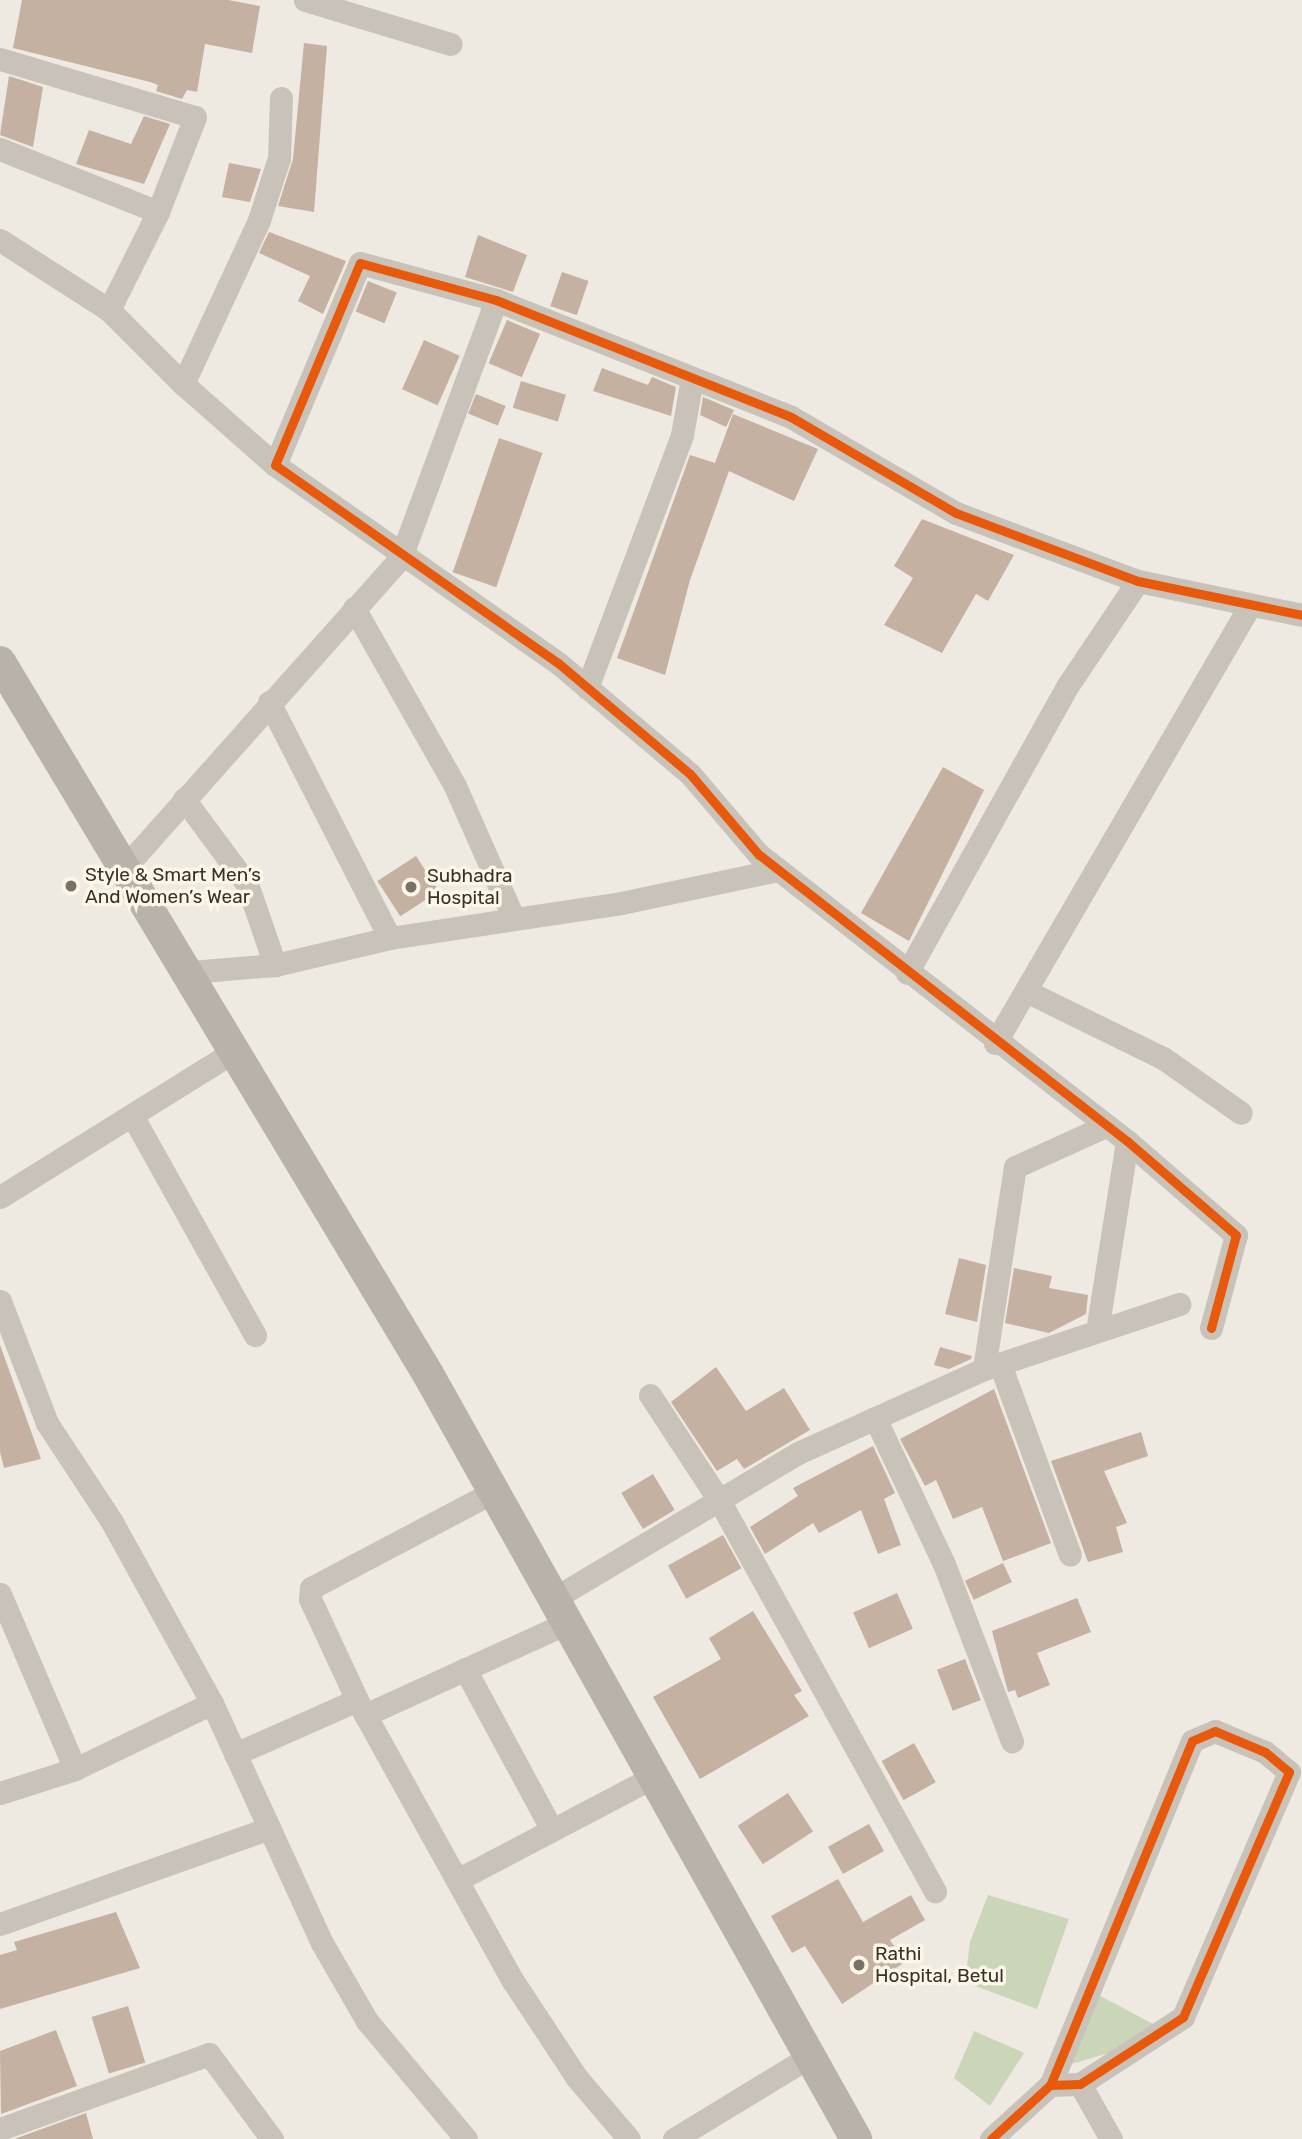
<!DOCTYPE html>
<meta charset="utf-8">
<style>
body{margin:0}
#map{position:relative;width:1302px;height:2139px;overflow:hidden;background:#eeeae1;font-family:Rubik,sans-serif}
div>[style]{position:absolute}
.green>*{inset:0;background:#cbd6b9}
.building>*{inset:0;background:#c4b1a1;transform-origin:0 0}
.street>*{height:23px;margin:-11.5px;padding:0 11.5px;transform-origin:11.5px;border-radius:11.5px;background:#c8c2b9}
.secondary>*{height:32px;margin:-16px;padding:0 16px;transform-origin:16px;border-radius:16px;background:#b8b2aa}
.cycleway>*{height:9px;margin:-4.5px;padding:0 4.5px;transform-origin:4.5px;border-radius:4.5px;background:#e8590c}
.dots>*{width:19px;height:19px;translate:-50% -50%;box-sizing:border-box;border:4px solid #fbf6e8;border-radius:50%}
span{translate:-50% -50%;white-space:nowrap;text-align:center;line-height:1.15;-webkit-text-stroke:7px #fbf6e8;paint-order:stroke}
.poi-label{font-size:19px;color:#393027}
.left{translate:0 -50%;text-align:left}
</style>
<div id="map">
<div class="green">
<i style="clip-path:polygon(988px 1895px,1069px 1919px,1037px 2009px,965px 1982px,970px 1942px)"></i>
<i style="clip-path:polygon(1097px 1994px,1153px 2024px,1112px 2052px,1065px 2066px)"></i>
<i style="clip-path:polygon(974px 2031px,1024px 2053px,990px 2106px,954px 2078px)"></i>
</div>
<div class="building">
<i style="clip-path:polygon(22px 0,228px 0,260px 6px,252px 53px,205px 44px,197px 92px,187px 90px,182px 99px,156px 91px,158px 85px,150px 82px,13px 48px)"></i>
<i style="clip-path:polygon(304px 43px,327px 46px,314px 212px,278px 206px,293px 159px)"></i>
<i style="clip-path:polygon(9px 76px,43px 87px,33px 147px,0 135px)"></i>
<i style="clip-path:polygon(144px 116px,170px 124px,144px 184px,76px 164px,89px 130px,131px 144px)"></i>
<i style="clip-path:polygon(229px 163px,261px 169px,250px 202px,222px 197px)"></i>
<i style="clip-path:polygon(269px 232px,346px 261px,323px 314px,298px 301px,310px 276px,259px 253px)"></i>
<i style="clip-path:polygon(478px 235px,527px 255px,513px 292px,465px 277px)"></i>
<i style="left:562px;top:272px;width:28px;height:36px;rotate:19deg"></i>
<i style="left:368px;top:281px;width:31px;height:33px;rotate:22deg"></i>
<i style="left:507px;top:320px;width:36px;height:47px;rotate:23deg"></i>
<i style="left:424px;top:340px;width:39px;height:54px;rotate:24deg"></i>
<i style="clip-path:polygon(602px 368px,648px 385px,652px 377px,676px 387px,671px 416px,593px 391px)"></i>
<i style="left:521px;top:381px;width:47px;height:28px;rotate:17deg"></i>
<i style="left:476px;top:394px;width:32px;height:21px;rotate:22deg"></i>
<i style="clip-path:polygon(703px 397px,734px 410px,726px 427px,700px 415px)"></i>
<i style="clip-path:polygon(733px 414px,818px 449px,794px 501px,729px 471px,690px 580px,665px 675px,617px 658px,690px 455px,715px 463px)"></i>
<i style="left:499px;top:438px;width:46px;height:142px;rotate:19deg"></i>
<i style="clip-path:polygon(922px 519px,1014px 555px,988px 601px,976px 594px,942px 653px,884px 625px,913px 578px,894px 566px)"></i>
<i style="clip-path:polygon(943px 767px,984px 790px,909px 941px,861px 913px)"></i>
<i style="left:416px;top:856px;width:42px;height:46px;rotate:57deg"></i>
<i style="clip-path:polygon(959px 1258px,986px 1265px,977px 1322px,945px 1314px)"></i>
<i style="clip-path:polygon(1014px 1268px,1052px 1276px,1049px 1288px,1088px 1295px,1086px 1314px,1049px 1333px,1005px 1323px)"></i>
<i style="clip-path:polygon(0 1345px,41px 1459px,4px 1468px,0 1452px)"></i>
<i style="clip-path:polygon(940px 1347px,972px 1356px,971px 1359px,949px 1369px,934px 1365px)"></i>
<i style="clip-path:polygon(716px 1367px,746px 1411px,784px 1388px,810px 1430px,744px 1469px,737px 1459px,717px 1471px,671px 1402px)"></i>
<i style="clip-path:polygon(994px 1389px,1051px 1543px,1003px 1561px,982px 1507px,953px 1519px,936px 1480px,925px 1486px,900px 1439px)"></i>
<i style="clip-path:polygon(1141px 1432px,1148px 1456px,1104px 1471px,1127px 1523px,1116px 1527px,1123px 1552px,1088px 1562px,1051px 1461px)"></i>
<i style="clip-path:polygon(873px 1446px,895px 1493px,884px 1499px,901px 1545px,878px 1554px,861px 1510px,819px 1533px,813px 1523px,765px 1554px,750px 1527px,798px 1496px,793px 1488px)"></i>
<i style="left:653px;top:1474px;width:42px;height:37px;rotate:59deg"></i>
<i style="left:723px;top:1535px;width:38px;height:63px;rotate:61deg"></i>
<i style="left:1003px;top:1563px;width:21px;height:42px;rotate:65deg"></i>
<i style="left:897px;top:1593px;width:39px;height:48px;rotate:66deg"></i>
<i style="clip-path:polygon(1077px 1598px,1091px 1632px,1037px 1653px,1050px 1685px,1018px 1698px,1015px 1690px,1008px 1692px,992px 1631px)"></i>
<i style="clip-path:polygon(753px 1611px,802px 1691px,794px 1695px,809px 1716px,700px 1779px,653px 1697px,721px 1659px,709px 1638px)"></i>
<i style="left:965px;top:1659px;width:44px;height:30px;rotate:69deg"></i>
<i style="left:914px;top:1743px;width:45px;height:37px;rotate:61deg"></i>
<i style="left:788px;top:1793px;width:46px;height:60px;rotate:57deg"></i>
<i style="left:869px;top:1824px;width:31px;height:47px;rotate:61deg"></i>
<i style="clip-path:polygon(838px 1879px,863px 1922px,911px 1895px,925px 1920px,890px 1940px,905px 1962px,842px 2004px,805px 1946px,792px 1953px,771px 1916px)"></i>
<i style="clip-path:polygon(116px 1912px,140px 1968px,0 2009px,0 1955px,17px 1950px,14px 1942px)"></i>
<i style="left:128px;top:2006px;width:59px;height:38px;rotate:73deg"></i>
<i style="clip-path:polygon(56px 2030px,77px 2086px,1px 2114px,0 2051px)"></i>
<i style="clip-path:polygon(86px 2113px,93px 2139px,14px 2139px)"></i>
</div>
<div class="street">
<i style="left:305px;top:0;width:152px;rotate:16.8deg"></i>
<i style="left:0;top:59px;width:203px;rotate:16.6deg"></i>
<i style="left:195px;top:117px;width:102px;rotate:111.3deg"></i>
<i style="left:0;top:149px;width:170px;rotate:21.7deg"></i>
<i style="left:158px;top:212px;width:110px;rotate:116.6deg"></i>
<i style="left:0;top:240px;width:130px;rotate:32.7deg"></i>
<i style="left:109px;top:310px;width:105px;rotate:45deg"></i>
<i style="left:275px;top:465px;width:123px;rotate:-138.6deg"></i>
<i style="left:183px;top:384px;width:181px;rotate:-65.1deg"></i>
<i style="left:259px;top:220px;width:65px;rotate:-72.1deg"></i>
<i style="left:279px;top:158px;width:60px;rotate:-88.1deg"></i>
<i style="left:354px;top:608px;width:205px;rotate:60.4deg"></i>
<i style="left:455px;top:786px;width:145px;rotate:66.1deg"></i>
<i style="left:587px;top:688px;width:270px;rotate:-69.4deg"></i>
<i style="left:682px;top:435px;width:58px;rotate:-80deg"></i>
<i style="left:269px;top:702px;width:265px;rotate:62.9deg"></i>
<i style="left:184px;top:799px;width:106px;rotate:53.5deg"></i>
<i style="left:247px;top:884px;width:86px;rotate:70.9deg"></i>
<i style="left:126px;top:866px;width:414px;rotate:-48.3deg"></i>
<i style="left:401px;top:557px;width:274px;rotate:-69.7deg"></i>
<i style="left:191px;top:972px;width:84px;rotate:-4.8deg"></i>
<i style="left:275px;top:965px;width:118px;rotate:-13.2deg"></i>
<i style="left:390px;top:938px;width:234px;rotate:-8.6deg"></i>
<i style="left:621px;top:903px;width:160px;rotate:-11.9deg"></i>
<i style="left:907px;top:973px;width:330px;rotate:-60.8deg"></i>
<i style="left:1068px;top:685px;width:125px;rotate:-56.1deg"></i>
<i style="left:1026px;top:991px;width:153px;rotate:26.1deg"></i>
<i style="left:1163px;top:1058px;width:95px;rotate:35.2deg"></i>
<i style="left:995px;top:1043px;width:505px;rotate:-59.78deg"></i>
<i style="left:133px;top:1117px;width:250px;rotate:60.8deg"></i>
<i style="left:0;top:1197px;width:277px;rotate:-31.9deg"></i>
<i style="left:0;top:1301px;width:131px;rotate:68.9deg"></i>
<i style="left:47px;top:1423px;width:118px;rotate:56.7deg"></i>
<i style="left:112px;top:1522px;width:207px;rotate:61.1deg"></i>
<i style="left:212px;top:1703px;width:264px;rotate:65.4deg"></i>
<i style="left:322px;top:1943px;width:90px;rotate:60deg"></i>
<i style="left:367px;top:2021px;width:154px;rotate:50deg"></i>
<i style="left:1211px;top:1328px;width:96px;rotate:-75deg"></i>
<i style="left:1236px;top:1235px;width:144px;rotate:-139.2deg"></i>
<i style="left:1127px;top:1141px;width:466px;rotate:-142.1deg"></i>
<i style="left:759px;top:855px;width:106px;rotate:-130.4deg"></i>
<i style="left:690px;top:774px;width:172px;rotate:-139.9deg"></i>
<i style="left:558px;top:663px;width:345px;rotate:-145deg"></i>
<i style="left:275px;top:465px;width:219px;rotate:-67.2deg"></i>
<i style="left:360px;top:263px;width:141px;rotate:15.2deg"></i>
<i style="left:496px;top:300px;width:317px;rotate:21.6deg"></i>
<i style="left:791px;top:417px;width:191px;rotate:30.2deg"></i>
<i style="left:956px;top:513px;width:194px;rotate:20.5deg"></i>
<i style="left:1138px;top:581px;width:167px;rotate:11.7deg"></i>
<i style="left:1097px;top:1331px;width:192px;rotate:-81deg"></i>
<i style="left:1000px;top:1364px;width:203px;rotate:69.9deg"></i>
<i style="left:984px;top:1369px;width:204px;rotate:-81.3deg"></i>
<i style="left:1015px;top:1167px;width:100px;rotate:-24.3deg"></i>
<i style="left:650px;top:1395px;width:126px;rotate:56.7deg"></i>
<i style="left:719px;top:1500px;width:447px;rotate:61.1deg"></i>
<i style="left:875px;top:1418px;width:161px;rotate:64.7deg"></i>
<i style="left:944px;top:1564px;width:190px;rotate:69deg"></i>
<i style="left:493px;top:1492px;width:206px;rotate:152.2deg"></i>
<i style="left:311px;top:1588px;width:11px;rotate:95deg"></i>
<i style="left:310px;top:1599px;width:111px;rotate:65deg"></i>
<i style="left:357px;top:1700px;width:321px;rotate:61deg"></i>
<i style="left:513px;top:1981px;width:116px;rotate:56.6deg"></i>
<i style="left:577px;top:2078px;width:80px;rotate:49.6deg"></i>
<i style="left:0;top:1594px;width:190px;rotate:66.8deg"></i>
<i style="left:75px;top:1769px;width:152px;rotate:-25.7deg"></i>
<i style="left:553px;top:1599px;width:285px;rotate:-30.8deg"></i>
<i style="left:798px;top:1453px;width:204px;rotate:-24.3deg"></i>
<i style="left:984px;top:1369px;width:206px;rotate:-18.4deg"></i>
<i style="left:465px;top:1669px;width:183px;rotate:61.6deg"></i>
<i style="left:365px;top:1715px;width:222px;rotate:-24.5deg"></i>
<i style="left:235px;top:1754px;width:133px;rotate:-23.9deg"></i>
<i style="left:0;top:1793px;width:79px;rotate:-17.7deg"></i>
<i style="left:457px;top:1880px;width:221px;rotate:-27.7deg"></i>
<i style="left:0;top:1924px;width:286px;rotate:-19.6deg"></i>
<i style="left:1080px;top:2084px;width:63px;rotate:60.6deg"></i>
<i style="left:0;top:2129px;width:222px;rotate:-19.7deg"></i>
<i style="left:209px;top:2054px;width:106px;rotate:53.5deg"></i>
<i style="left:674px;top:2139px;width:158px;rotate:-31.3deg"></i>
<i style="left:991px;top:2139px;width:80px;rotate:-42.5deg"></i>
<i style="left:1050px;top:2085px;width:30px;rotate:-2deg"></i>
<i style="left:1080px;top:2084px;width:123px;rotate:-33deg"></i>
<i style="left:1183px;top:2017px;width:267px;rotate:-66.6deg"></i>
<i style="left:1289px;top:1772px;width:31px;rotate:-140deg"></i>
<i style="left:1265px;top:1752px;width:54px;rotate:-157.2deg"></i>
<i style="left:1215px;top:1731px;width:25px;rotate:157deg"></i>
<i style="left:1192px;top:1741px;width:372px;rotate:112.4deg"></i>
</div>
<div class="secondary">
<i style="left:0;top:662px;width:831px;rotate:58.99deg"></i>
<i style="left:428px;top:1374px;width:877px;rotate:60.77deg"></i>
</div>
<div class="cycleway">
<i style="left:1211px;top:1328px;width:96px;rotate:-75deg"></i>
<i style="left:1236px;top:1235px;width:144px;rotate:-139.2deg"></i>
<i style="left:1127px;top:1141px;width:466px;rotate:-142.1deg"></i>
<i style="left:759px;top:855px;width:106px;rotate:-130.4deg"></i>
<i style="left:690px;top:774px;width:172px;rotate:-139.9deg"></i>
<i style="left:558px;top:663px;width:345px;rotate:-145deg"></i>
<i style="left:275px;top:465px;width:219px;rotate:-67.2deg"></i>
<i style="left:360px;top:263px;width:141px;rotate:15.2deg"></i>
<i style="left:496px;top:300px;width:317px;rotate:21.6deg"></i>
<i style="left:791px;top:417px;width:191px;rotate:30.2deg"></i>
<i style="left:956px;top:513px;width:194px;rotate:20.5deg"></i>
<i style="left:1138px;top:581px;width:167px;rotate:11.7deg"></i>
<i style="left:991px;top:2139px;width:80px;rotate:-42.5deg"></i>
<i style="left:1050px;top:2085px;width:30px;rotate:-2deg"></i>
<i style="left:1080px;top:2084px;width:123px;rotate:-33deg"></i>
<i style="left:1183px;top:2017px;width:267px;rotate:-66.6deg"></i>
<i style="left:1289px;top:1772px;width:31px;rotate:-140deg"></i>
<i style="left:1265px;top:1752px;width:54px;rotate:-157.2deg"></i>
<i style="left:1215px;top:1731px;width:25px;rotate:157deg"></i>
<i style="left:1192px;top:1741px;width:372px;rotate:112.4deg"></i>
</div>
<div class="dots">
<i style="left:71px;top:886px;background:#787168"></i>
<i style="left:411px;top:887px;background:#787168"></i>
<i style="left:859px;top:1965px;background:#787168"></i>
</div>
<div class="poi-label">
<span class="left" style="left:85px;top:886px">Style &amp; Smart Men’s<br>And Women’s Wear</span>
<span class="left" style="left:427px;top:887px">Subhadra<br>Hospital</span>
<span class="left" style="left:875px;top:1965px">Rathi<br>Hospital, Betul</span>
</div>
</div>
